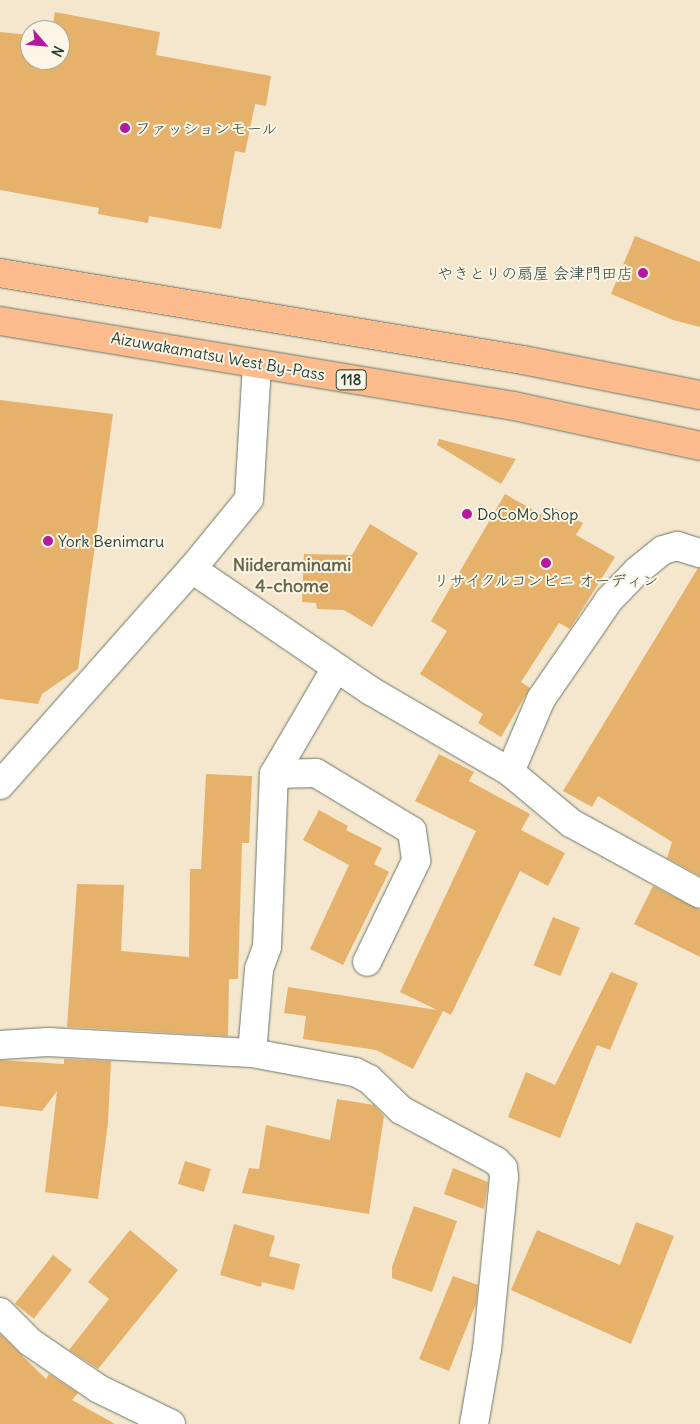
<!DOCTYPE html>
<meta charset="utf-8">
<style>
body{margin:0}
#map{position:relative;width:700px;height:1424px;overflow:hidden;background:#f4e7cd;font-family:Delius,"Klee One",sans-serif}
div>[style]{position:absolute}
.building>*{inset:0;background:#e6b26b;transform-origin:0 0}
.roads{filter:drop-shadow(0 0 1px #6a786a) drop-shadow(0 0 1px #6a786a)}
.street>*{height:28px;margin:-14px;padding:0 14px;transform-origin:14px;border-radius:14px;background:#fff}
.highway>*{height:28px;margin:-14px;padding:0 14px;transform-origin:14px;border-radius:14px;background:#fbbb8c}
.dots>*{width:14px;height:14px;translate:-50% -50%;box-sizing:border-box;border:2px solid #fcf5e5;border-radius:50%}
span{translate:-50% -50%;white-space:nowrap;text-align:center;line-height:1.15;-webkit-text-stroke:4px #fcf5e5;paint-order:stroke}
.shield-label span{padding:1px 4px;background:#fcf5e5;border:1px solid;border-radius:4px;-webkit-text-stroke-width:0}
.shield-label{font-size:15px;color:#1f3d34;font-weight:700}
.poi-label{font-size:16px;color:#1f3d34}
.left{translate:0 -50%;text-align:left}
.right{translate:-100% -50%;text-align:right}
.street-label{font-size:16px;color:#1f3d34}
.neighbourhood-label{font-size:18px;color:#656647;font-weight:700}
.north{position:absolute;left:20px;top:20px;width:50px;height:50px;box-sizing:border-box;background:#fcf5e5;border:1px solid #a4ab9e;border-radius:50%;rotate:117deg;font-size:14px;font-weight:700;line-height:20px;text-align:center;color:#1f3d34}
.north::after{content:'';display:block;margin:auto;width:18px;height:22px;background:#b5179e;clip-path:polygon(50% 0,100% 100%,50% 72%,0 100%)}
</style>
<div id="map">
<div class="building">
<i style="clip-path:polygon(55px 12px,160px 32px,156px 55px,271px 76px,266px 106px,255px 104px,245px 153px,235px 151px,221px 229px,149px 216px,148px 223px,98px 214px,99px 208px,0 190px,0 32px,30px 35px,30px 60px,60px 60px,60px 30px,52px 30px)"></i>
<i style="clip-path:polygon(635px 236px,700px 262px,700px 327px,673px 320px,611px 294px)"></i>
<i style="clip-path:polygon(0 400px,113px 414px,78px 669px,42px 694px,38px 704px,0 699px)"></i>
<i style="clip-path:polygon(439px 439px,516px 459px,501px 484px,437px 445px)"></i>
<i style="clip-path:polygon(505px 494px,549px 519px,555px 508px,583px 523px,576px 535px,615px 557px,570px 629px,559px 623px,521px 682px,530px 688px,501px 737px,478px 723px,483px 714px,420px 674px,447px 631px,431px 621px)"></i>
<i style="clip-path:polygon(370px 524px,418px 553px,372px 627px,344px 610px,317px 609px,316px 603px,302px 602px,304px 554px,352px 555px)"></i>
<i style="clip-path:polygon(698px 568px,700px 568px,700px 876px,667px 858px,672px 842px,598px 796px,592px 807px,563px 791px)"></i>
<i style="clip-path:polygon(439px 754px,474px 772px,469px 781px,530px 814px,521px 830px,565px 853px,548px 886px,520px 871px,451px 1015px,443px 1011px,413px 1069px,376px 1050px,303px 1039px,306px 1016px,284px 1013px,288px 987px,437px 1010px,400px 992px,476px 831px,415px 801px)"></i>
<i style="clip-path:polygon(206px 774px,252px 776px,249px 843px,242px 843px,238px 979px,229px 979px,228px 1036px,67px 1027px,77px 884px,124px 885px,121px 951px,189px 957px,190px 869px,201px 869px)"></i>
<i style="clip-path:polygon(319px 810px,348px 826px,346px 830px,382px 848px,374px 864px,389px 872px,343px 965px,310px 949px,349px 865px,303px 840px)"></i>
<i style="clip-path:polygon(653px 886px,700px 910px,700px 957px,634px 924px)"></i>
<i style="left:553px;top:917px;width:29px;height:52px;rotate:22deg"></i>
<i style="clip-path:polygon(611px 972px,638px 983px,610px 1050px,597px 1045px,560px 1138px,508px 1117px,526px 1072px,555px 1085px)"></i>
<i style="clip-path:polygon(64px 1059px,111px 1061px,108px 1123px,98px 1199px,45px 1192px,57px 1091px,42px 1111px,0 1106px,0 1060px,64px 1064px)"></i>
<i style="clip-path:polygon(337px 1099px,374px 1105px,384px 1116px,369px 1214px,242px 1193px,249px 1168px,259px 1169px,266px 1125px,330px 1140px)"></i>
<i style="left:185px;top:1161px;width:27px;height:24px;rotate:17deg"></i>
<i style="clip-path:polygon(453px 1168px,488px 1182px,484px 1209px,444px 1194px)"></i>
<i style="clip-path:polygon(414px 1206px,457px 1221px,432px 1292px,392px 1278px,392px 1267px)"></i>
<i style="clip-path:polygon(636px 1222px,674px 1236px,631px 1344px,511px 1290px,537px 1230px,620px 1265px)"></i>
<i style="clip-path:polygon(234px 1224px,275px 1236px,269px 1256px,300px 1264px,294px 1290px,262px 1282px,261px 1287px,220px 1275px)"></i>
<i style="clip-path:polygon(130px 1230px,178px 1270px,98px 1369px,69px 1350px,109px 1299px,88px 1282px)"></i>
<i style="left:53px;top:1255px;width:24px;height:62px;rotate:38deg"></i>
<i style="clip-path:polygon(453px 1276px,478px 1285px,476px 1304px,449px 1371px,419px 1359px)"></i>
<i style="clip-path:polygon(0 1334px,46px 1379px,49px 1374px,78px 1393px,72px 1400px,115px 1424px,0 1424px)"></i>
</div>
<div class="roads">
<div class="street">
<i style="left:192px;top:569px;width:217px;rotate:34.3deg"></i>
<i style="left:371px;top:691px;width:161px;rotate:30.2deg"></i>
<i style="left:510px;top:772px;width:80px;rotate:39.9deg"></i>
<i style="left:571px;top:823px;width:147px;rotate:28.8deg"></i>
<i style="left:510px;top:772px;width:79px;rotate:-67deg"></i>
<i style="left:541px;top:699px;width:120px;rotate:-55.5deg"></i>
<i style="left:609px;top:600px;width:40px;rotate:-46deg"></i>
<i style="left:637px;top:571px;width:33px;rotate:-39deg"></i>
<i style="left:663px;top:550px;width:15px;rotate:-16deg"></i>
<i style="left:677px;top:546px;width:24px;rotate:17deg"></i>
<i style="left:274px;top:774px;width:42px;rotate:-1.4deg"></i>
<i style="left:316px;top:773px;width:112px;rotate:31.1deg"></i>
<i style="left:412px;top:831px;width:30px;rotate:82deg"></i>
<i style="left:416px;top:861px;width:112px;rotate:115.9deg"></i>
<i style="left:0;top:785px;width:289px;rotate:-48.4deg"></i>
<i style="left:192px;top:569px;width:90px;rotate:-50.8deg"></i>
<i style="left:249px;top:499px;width:135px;rotate:-86.6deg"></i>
<i style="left:0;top:1045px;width:48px;rotate:-3.6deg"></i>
<i style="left:48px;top:1042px;width:204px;rotate:3.1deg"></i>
<i style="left:252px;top:1053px;width:105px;rotate:10.5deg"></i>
<i style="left:355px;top:1072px;width:16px;rotate:27deg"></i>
<i style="left:369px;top:1079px;width:45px;rotate:44.1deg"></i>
<i style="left:401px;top:1110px;width:108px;rotate:28.2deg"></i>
<i style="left:496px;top:1161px;width:10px;rotate:45deg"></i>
<i style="left:503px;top:1168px;width:9px;rotate:84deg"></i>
<i style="left:504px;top:1177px;width:173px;rotate:95.6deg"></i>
<i style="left:487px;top:1349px;width:76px;rotate:99.8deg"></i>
<i style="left:252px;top:1053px;width:84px;rotate:-85.2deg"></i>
<i style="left:259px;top:969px;width:23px;rotate:-70deg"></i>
<i style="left:267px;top:947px;width:173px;rotate:-87.7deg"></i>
<i style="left:274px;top:774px;width:123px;rotate:-59.7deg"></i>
<i style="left:0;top:1312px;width:42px;rotate:45deg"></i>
<i style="left:30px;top:1342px;width:83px;rotate:34.3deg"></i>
<i style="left:99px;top:1389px;width:80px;rotate:25.9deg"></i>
</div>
<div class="highway">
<i style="left:0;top:273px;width:530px;rotate:9.44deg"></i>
<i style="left:523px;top:360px;width:180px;rotate:11.2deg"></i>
<i style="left:0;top:321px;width:521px;rotate:9.39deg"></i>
<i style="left:514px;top:406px;width:190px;rotate:12.1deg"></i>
</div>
</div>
<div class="dots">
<i style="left:125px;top:128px;background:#b5179e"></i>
<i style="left:643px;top:273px;background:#b5179e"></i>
<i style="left:467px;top:514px;background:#b5179e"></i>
<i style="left:48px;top:541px;background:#b5179e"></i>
<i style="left:546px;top:563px;background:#b5179e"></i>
</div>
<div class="shield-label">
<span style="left:351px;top:380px">118</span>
</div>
<div class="poi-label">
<span class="left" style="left:135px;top:128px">ファッションモール</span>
<span class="right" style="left:633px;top:273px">やきとりの扇屋 会津門田店</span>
<span class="left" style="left:477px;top:514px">DoCoMo Shop</span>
<span class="left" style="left:58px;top:541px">York Benimaru</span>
<span style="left:546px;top:580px">リサイクルコンビニ オーディン</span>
</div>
<div class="street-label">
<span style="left:218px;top:356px;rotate:10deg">Aizuwakamatsu West By-Pass</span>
</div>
<div class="neighbourhood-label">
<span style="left:292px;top:576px">Niideraminami<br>4-chome</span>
</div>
<div class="north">N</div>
</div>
